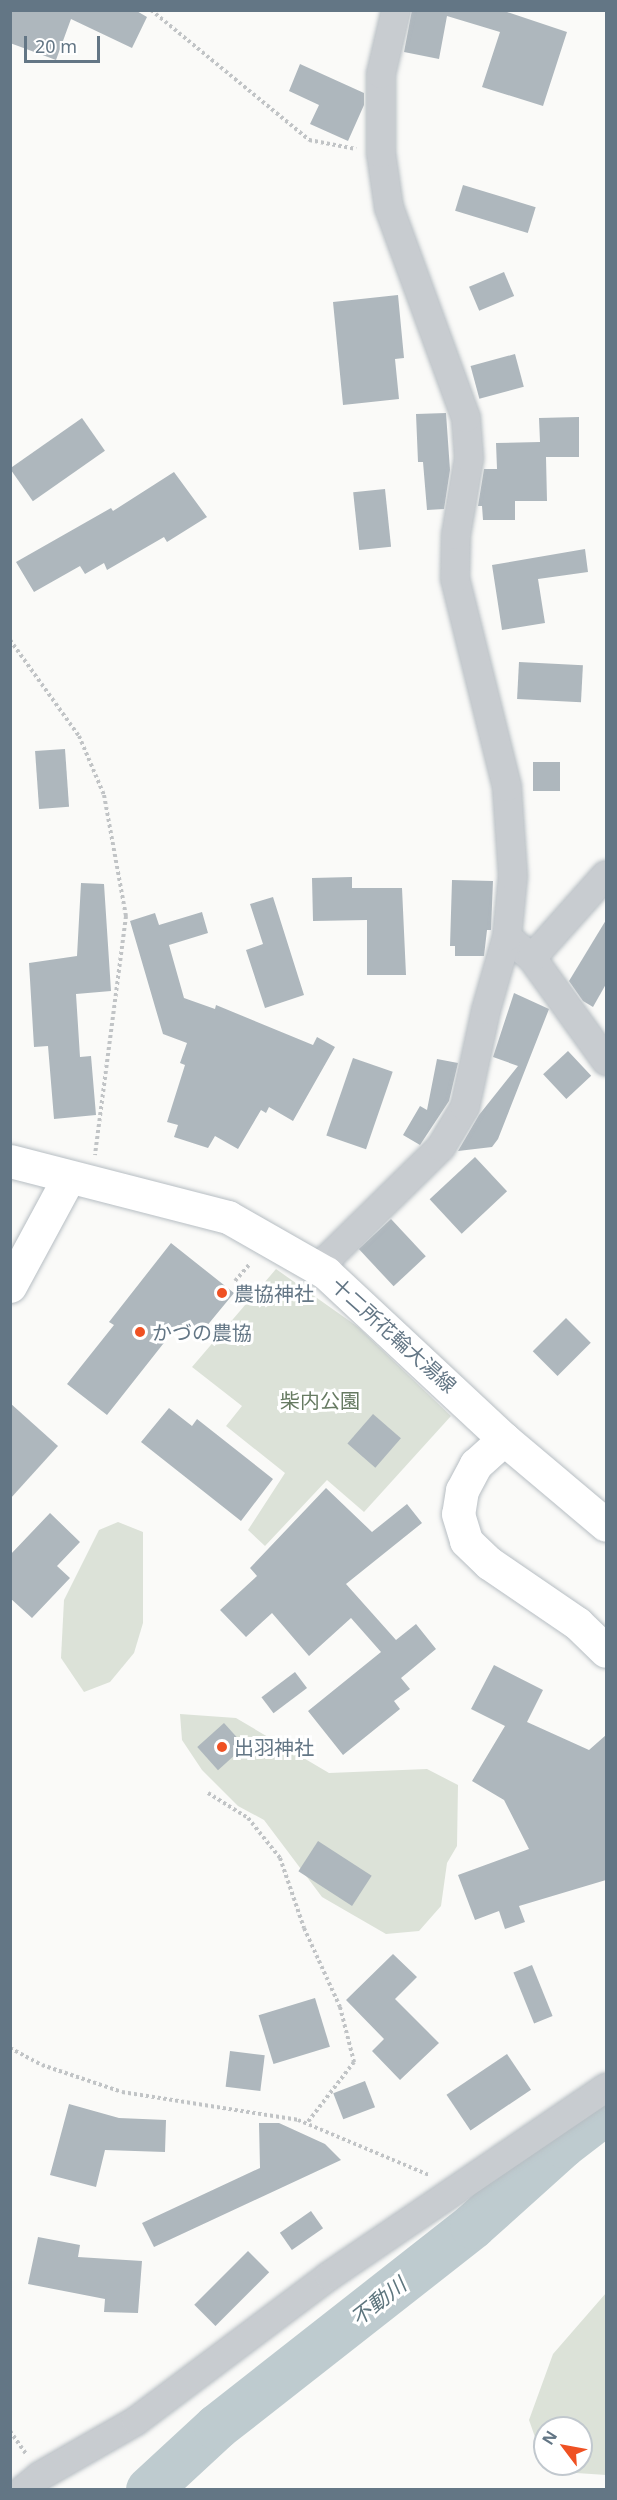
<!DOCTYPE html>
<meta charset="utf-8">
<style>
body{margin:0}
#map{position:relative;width:617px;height:2500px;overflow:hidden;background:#fafaf8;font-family:"Noto Sans","Noto Sans JP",sans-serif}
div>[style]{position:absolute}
.green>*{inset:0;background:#dce2d8}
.river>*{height:46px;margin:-23px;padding:0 23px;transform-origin:23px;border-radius:23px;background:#becbcf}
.building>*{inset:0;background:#aeb7bd;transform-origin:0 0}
.path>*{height:4px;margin-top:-2px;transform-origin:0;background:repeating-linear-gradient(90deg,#c1c4c6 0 3px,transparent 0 6px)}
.roads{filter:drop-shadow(0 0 2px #b7bec3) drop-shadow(0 0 2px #b7bec3)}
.street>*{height:28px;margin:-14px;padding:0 14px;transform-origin:14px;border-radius:14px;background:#c8ccd0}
.secondary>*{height:33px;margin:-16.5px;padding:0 16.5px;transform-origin:16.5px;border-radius:16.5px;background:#fff}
.primary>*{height:33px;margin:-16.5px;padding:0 16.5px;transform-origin:16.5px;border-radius:16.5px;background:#fff}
.dots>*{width:16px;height:16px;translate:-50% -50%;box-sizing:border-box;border:3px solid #fff;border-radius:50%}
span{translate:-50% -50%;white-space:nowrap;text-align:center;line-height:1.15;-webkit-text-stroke:6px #fff;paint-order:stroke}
.poi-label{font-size:20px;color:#637685}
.left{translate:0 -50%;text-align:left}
.street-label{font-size:20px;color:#637685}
.park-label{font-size:20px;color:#677b62}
.water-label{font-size:21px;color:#5e767e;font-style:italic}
.frame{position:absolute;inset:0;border:12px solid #637685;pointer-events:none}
.north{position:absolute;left:533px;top:2416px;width:60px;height:60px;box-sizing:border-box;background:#fff;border:2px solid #c1c8ce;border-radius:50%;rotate:302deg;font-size:16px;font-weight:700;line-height:24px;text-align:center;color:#637685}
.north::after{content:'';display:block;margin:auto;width:21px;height:27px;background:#ef5123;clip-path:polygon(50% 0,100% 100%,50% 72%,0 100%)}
.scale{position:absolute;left:24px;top:36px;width:76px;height:27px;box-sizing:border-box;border:3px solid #637685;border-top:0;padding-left:8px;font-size:18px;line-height:21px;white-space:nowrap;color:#637685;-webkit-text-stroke:4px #fff;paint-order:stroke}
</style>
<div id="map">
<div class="green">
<i style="clip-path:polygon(276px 1269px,358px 1327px,451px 1416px,364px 1512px,327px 1480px,265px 1546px,248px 1530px,285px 1473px,226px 1426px,242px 1406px,192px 1367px)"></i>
<i style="clip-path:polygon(118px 1522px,143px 1532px,143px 1623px,134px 1653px,110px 1682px,84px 1692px,61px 1658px,64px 1600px,99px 1530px)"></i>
<i style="clip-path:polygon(180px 1714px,236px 1718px,329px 1773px,427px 1769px,458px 1785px,457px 1846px,447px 1863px,441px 1906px,419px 1931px,386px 1934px,322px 1897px,264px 1820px,238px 1806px,202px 1770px,182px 1740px)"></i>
<i style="clip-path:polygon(evenodd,606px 2293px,606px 2475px,547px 2471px,529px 2420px,553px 2354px,606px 2293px,545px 2428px,581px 2428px,581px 2464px,545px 2464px,545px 2428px)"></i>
</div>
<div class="river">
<i style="left:149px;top:2490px;width:93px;rotate:-42.8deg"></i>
<i style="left:217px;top:2427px;width:325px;rotate:-38.1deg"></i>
<i style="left:473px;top:2226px;width:121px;rotate:-42deg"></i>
<i style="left:563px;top:2145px;width:54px;rotate:-37.5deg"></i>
</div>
<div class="building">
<i style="clip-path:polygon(10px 10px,135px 10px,147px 17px,132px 48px,71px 19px,56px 60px,10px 43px)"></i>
<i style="clip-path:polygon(412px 10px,501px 10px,567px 32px,543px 106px,482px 87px,500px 32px,447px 16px,439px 59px,404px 52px)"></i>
<i style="clip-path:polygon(300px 64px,364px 93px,364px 105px,348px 141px,310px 124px,319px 105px,289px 91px)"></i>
<i style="left:463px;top:185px;width:76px;height:27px;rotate:17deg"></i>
<i style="left:504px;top:272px;width:26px;height:38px;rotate:67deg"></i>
<i style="clip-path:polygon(398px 295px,404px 358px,395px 359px,399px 399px,343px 405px,333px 302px)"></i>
<i style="left:515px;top:354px;width:34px;height:46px;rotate:75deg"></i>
<i style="clip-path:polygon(446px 413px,450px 470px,444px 509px,427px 510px,423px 462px,418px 462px,416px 414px)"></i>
<i style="clip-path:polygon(579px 417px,579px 457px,546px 457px,547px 501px,515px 501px,515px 520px,483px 520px,482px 506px,478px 506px,484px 469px,497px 469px,496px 443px,540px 442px,539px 418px)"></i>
<i style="left:82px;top:418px;width:40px;height:88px;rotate:55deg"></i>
<i style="clip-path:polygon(174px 472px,207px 517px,167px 542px,164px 537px,107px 570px,104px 563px,85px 574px,80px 566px,34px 592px,16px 562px,111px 508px,113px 511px)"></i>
<i style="left:385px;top:489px;width:58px;height:32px;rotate:84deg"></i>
<i style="clip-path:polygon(585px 549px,588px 572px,538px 579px,545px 623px,502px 630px,492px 565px)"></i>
<i style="left:519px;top:662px;width:64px;height:37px;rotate:3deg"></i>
<i style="left:65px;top:749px;width:58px;height:30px;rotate:86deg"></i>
<i style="left:533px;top:762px;width:27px;height:29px"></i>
<i style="clip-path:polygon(352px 877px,352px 888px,402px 888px,406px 975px,367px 975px,367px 920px,313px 921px,312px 878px)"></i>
<i style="clip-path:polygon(452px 880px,493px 881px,491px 930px,487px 930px,484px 956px,455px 956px,455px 946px,450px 946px)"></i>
<i style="clip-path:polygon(81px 883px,104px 884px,111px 991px,76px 994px,80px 1057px,91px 1056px,96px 1115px,54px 1119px,48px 1046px,34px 1047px,29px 963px,77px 956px)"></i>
<i style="clip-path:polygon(273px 897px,304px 995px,265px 1008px,246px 950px,263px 944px,250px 904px)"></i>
<i style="clip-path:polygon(202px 912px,208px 933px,169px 945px,184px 998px,215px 1009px,216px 1005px,313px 1045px,317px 1037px,335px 1047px,293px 1121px,269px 1107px,266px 1113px,261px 1110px,238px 1149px,215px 1136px,208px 1148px,174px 1137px,178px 1125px,167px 1122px,185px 1065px,180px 1063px,187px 1043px,163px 1034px,130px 921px,155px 913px,159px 925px)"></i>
<i style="clip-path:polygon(606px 920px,606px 984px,593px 1007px,583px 1001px,569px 981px)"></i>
<i style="clip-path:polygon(514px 993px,549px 1009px,498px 1139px,492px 1147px,458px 1151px,479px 1115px,518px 1066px,493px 1057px)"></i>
<i style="left:568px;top:1051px;width:34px;height:34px;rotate:47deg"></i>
<i style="left:353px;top:1058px;width:42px;height:82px;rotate:19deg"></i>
<i style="clip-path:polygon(437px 1059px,458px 1063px,449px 1101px,420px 1145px,403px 1135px,420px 1106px,427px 1110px)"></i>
<i style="left:475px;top:1157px;width:47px;height:62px;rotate:47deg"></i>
<i style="left:391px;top:1219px;width:51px;height:44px;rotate:47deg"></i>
<i style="clip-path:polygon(171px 1243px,234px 1293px,196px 1339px,178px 1325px,107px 1415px,67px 1384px,114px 1325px,109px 1322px)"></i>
<i style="left:566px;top:1318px;width:35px;height:47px;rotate:45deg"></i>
<i style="clip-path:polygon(10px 1403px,58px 1446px,10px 1499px)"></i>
<i style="clip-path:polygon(169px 1408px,192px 1426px,197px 1419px,273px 1479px,241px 1521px,141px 1442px)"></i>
<i style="left:373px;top:1414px;width:37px;height:39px;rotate:41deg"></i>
<i style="clip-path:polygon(326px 1488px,372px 1532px,407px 1504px,422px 1523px,346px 1584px,396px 1640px,416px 1624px,436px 1649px,401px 1678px,410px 1689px,394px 1701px,400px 1709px,343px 1755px,308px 1711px,381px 1652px,351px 1618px,309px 1656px,272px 1613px,246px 1637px,220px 1610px,257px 1576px,250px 1568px)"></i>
<i style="clip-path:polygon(50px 1513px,80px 1542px,57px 1566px,70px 1578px,32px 1618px,10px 1598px,10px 1555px)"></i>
<i style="clip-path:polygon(494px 1665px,543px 1690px,527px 1722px,589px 1750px,606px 1735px,606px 1880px,519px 1906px,525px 1922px,505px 1929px,499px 1911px,475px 1920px,458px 1875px,529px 1849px,504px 1800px,472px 1781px,505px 1726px,471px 1709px)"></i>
<i style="left:295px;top:1672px;width:20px;height:42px;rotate:53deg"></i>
<i style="left:224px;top:1723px;width:31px;height:36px;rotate:48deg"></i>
<i style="left:318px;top:1841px;width:64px;height:36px;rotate:33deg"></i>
<i style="clip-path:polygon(393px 1954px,417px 1977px,395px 1999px,439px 2043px,400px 2080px,372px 2051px,384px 2039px,346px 2000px)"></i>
<i style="left:532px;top:1965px;width:55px;height:20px;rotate:68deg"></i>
<i style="left:315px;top:1998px;width:51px;height:59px;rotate:73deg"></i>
<i style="left:230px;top:2051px;width:35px;height:36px;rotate:7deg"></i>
<i style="left:507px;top:2054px;width:43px;height:73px;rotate:56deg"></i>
<i style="left:365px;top:2081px;width:28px;height:34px;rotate:69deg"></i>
<i style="clip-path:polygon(69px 2104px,119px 2118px,166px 2120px,165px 2152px,105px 2150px,96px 2187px,50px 2175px)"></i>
<i style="clip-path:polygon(259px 2123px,279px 2123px,325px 2144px,341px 2160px,154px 2247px,142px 2223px,260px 2168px)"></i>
<i style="left:311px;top:2211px;width:21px;height:38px;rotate:55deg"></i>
<i style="clip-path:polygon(38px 2237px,80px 2245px,78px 2257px,142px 2261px,138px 2313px,104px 2312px,105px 2299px,28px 2284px)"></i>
<i style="left:248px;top:2251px;width:30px;height:76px;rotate:45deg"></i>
</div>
<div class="path">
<i style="left:151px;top:10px;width:205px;rotate:39.4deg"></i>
<i style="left:309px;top:140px;width:48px;rotate:10.8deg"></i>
<i style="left:10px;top:640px;width:118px;rotate:54.3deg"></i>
<i style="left:79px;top:736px;width:64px;rotate:67deg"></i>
<i style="left:104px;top:795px;width:123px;rotate:79.7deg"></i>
<i style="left:126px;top:916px;width:241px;rotate:97.4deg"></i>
<i style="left:235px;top:1281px;width:23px;rotate:-49deg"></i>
<i style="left:208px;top:1793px;width:47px;rotate:32deg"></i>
<i style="left:248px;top:1818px;width:51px;rotate:51.3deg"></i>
<i style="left:280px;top:1858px;width:74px;rotate:71.1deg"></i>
<i style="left:304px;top:1928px;width:87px;rotate:65.5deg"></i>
<i style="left:340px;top:2007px;width:57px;rotate:75.7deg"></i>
<i style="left:354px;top:2062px;width:77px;rotate:127.6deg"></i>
<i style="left:10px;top:2048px;width:36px;rotate:28deg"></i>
<i style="left:42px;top:2065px;width:84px;rotate:18.6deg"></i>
<i style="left:122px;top:2092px;width:178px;rotate:9deg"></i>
<i style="left:298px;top:2120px;width:142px;rotate:22.8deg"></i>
<i style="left:10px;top:2431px;width:29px;rotate:55deg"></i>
</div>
<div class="roads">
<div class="street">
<i style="left:507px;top:937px;width:33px;rotate:40deg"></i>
<i style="left:532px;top:958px;width:127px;rotate:54.3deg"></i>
<i style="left:532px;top:958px;width:111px;rotate:-48.3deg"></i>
<i style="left:318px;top:1268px;width:173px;rotate:-44.5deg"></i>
<i style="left:441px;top:1147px;width:47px;rotate:-59deg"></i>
<i style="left:465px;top:1107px;width:99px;rotate:-77.8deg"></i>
<i style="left:486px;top:1010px;width:76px;rotate:-74deg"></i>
<i style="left:507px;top:937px;width:61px;rotate:-84.4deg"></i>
<i style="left:513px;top:876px;width:89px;rotate:-93.9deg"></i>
<i style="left:507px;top:787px;width:215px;rotate:-104deg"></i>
<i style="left:455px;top:578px;width:43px;rotate:-88.7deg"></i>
<i style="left:456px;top:535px;width:78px;rotate:-80.4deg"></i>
<i style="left:469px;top:458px;width:40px;rotate:-94.3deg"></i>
<i style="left:466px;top:418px;width:224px;rotate:-110.1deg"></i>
<i style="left:389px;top:208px;width:56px;rotate:-98.3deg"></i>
<i style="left:381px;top:153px;width:79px;rotate:-90deg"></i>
<i style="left:381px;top:74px;width:66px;rotate:-76.8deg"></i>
<i style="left:23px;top:2490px;width:22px;rotate:-39deg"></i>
<i style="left:40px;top:2476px;width:111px;rotate:-29.8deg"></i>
<i style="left:136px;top:2421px;width:241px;rotate:-36.9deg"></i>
<i style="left:329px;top:2276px;width:335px;rotate:-34.2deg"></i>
</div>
<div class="secondary">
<i style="left:10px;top:1286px;width:124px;rotate:-61.6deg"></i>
<i style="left:504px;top:1439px;width:38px;rotate:138deg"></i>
<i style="left:476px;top:1464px;width:30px;rotate:118deg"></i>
<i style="left:462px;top:1490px;width:24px;rotate:99deg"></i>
<i style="left:458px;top:1514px;width:28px;rotate:73deg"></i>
<i style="left:466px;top:1541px;width:32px;rotate:44deg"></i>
<i style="left:489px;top:1563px;width:107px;rotate:34.3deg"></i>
<i style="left:577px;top:1623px;width:40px;rotate:44deg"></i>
</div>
<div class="primary">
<i style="left:10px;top:1161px;width:225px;rotate:14.4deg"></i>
<i style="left:228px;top:1217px;width:113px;rotate:29.7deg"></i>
<i style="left:326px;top:1273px;width:243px;rotate:43deg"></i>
<i style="left:504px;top:1439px;width:133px;rotate:40.1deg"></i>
</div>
</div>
<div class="dots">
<i style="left:222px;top:1293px;background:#ef5123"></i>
<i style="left:140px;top:1332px;background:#ef5123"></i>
<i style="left:222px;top:1747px;background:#ef5123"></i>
</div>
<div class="poi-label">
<span class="left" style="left:234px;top:1293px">農協神社</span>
<span class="left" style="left:152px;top:1332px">かづの農協</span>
<span class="left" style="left:234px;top:1747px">出羽神社</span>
</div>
<div class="street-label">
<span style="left:394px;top:1335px;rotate:42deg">十二所花輪大湯線</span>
</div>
<div class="park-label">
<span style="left:320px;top:1400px">柴内公園</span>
</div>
<div class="water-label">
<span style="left:378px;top:2301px;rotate:-38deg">不動川</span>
</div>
<div class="frame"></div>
<div class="north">N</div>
<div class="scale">20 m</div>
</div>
